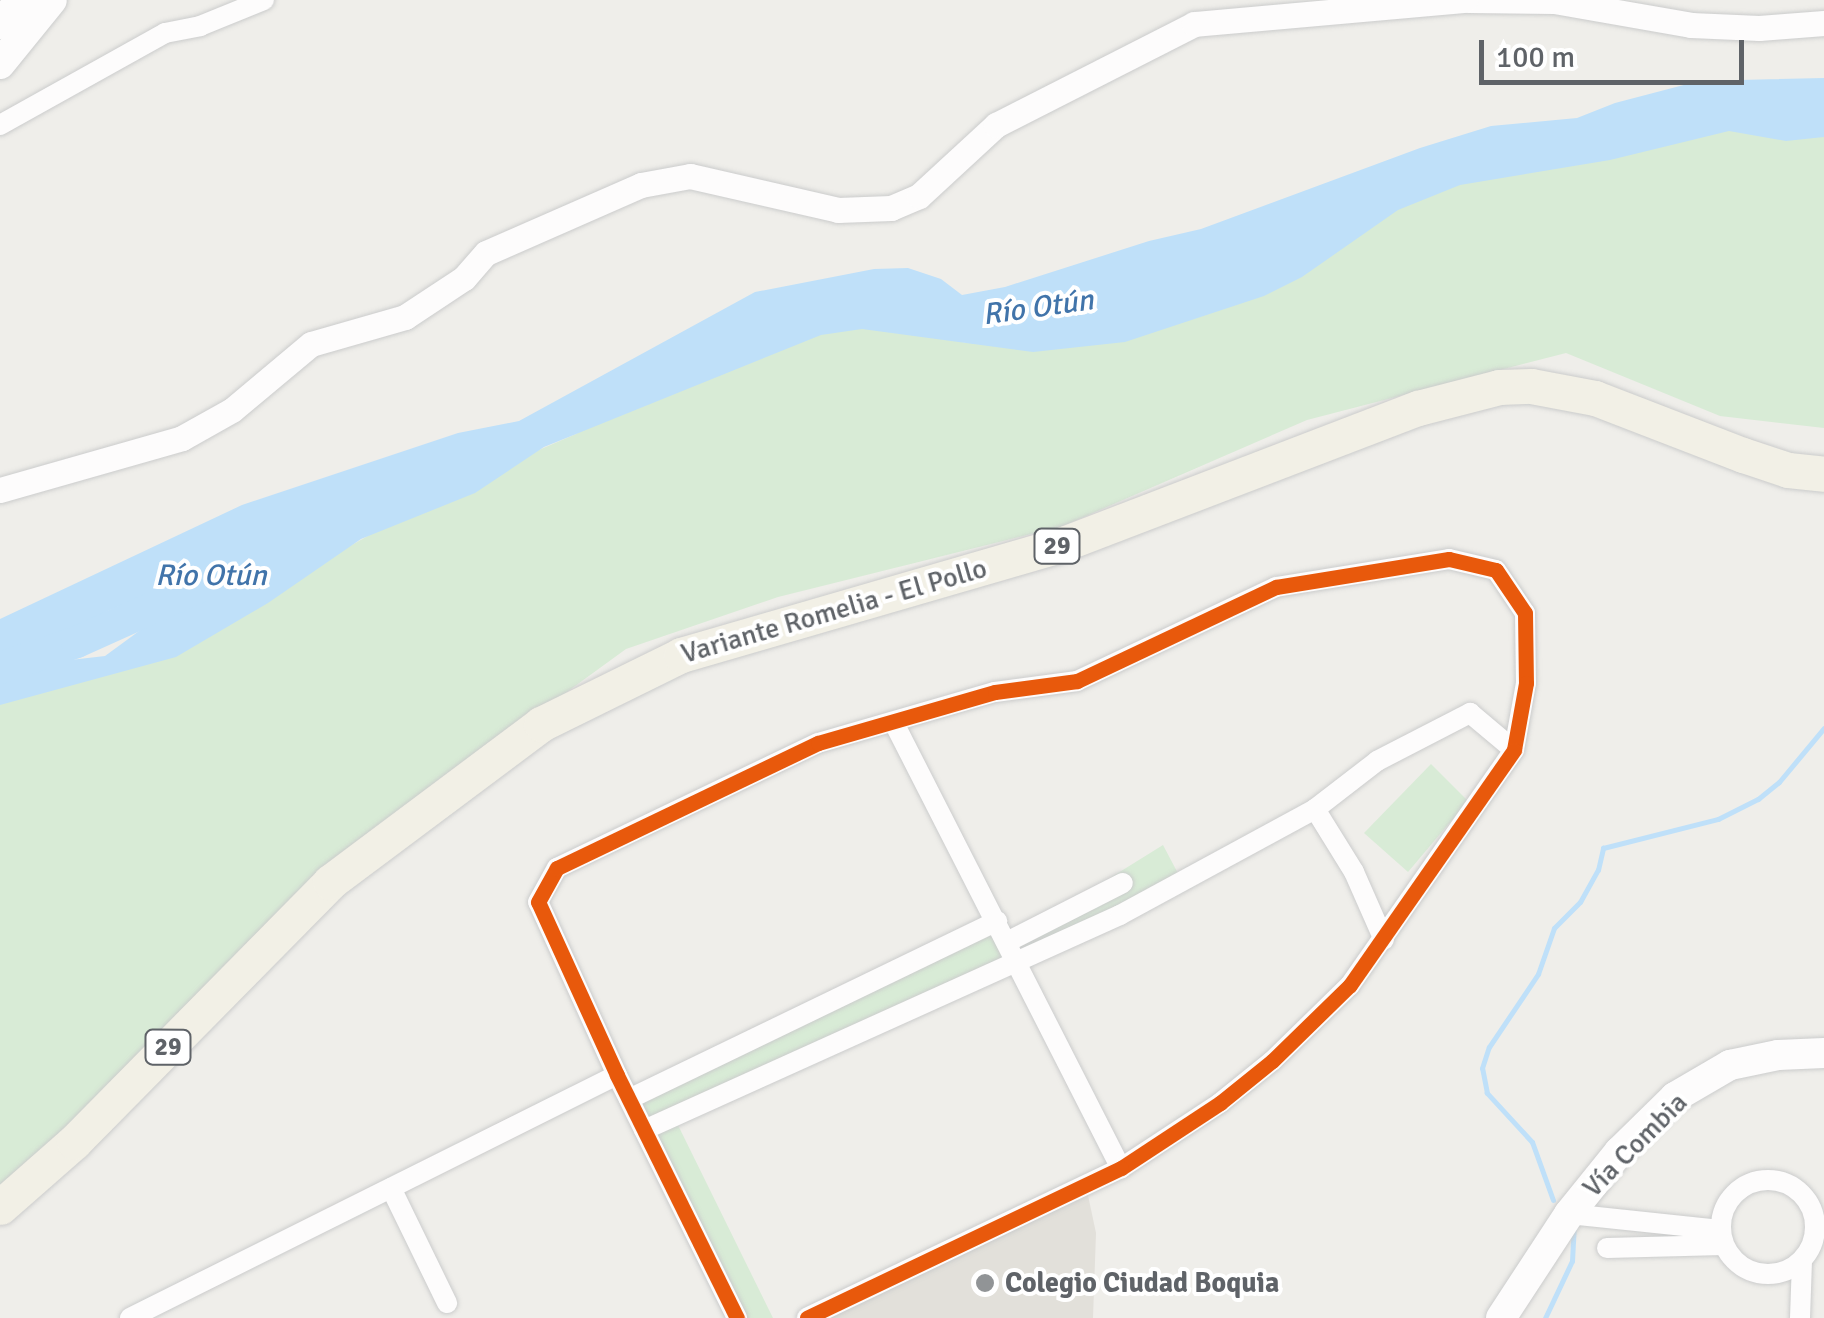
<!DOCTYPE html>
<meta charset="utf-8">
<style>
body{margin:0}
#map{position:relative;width:1824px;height:1318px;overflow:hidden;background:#efeeea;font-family:Signika,sans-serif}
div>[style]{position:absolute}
.education>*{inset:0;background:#e2e0da}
.green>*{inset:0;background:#d8ebd6}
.water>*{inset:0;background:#bfe0f9}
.stream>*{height:5px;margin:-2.5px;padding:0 2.5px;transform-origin:2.5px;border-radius:2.5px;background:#bfe0f9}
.river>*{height:32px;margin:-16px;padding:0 16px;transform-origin:16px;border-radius:16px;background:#bfe0f9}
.roads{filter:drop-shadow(0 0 2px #cbcccc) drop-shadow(0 0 2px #cbcccc)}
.minor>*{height:20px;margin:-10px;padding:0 10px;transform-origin:10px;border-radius:10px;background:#fdfcfc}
.minor>.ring{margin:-10px;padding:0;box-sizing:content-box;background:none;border:20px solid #fdfcfc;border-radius:50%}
.tertiary>*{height:25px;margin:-12.5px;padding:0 12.5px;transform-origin:12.5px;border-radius:12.5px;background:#fdfcfc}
.secondary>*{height:30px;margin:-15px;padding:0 15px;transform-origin:15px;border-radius:15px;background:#fdfcfc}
.trunk>*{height:35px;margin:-17.5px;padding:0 17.5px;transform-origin:17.5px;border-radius:17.5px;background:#f2f0e6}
.cycleway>*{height:15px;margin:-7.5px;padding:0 7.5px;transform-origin:7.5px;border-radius:7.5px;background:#e8590c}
.dots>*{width:28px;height:28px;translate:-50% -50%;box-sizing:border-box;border:5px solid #fff;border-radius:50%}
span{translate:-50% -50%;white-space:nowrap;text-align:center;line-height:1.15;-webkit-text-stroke:8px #fff;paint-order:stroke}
.shield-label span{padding:2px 8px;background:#fff;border:2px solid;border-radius:8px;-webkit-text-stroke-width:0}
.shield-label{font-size:25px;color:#5f6368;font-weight:700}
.street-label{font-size:28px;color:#5f6368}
.poi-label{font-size:28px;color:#5f6368;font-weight:700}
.left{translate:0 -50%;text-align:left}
.water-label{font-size:30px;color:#4174aa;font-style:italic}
.scale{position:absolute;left:1479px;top:40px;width:265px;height:45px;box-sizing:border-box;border:5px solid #5f6368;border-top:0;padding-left:12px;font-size:30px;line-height:35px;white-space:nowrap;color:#5f6368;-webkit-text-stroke:8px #fff;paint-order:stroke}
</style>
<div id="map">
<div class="education">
<i style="clip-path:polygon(1086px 1186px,1096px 1233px,1093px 1318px,807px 1318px)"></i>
</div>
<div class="green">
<i style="clip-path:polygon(1824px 106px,1824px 428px,1720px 416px,1566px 353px,1307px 420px,1063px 526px,778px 597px,626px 649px,421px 798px,0 1193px,0 692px,180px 636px,281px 576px,350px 546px,462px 483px,576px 434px,675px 377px,877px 312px,965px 343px,1444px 171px)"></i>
<i style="clip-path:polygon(1431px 764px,1468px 801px,1408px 872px,1364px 833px)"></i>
<i style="clip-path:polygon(1163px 845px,1182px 881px,673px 1115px,773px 1318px,737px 1318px,629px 1099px,997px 921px,1003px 934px,1089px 891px)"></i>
</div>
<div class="water">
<i style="clip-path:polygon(evenodd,1824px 78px,1824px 137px,1786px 141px,1729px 131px,1610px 160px,1460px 185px,1398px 210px,1302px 277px,1264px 296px,1125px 342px,1033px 352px,862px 329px,821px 335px,544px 447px,475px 493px,361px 539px,268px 603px,176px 657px,0 705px,0 619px,242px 505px,458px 433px,519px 421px,755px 292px,874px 269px,908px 268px,941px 279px,962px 295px,1005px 287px,1149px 241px,1201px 229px,1420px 148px,1491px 126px,1577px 118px,1615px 103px,1699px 81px,1824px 78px,157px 598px,161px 615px,105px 656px,53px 662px,40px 656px,108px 611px,136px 599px,157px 598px)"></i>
</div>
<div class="stream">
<i style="left:1553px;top:1200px;width:62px;rotate:-109.9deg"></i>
<i style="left:1532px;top:1142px;width:67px;rotate:-132.6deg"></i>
<i style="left:1487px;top:1093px;width:25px;rotate:-101deg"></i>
<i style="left:1482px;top:1068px;width:22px;rotate:-72deg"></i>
<i style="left:1489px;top:1047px;width:88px;rotate:-56.1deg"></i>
<i style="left:1538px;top:974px;width:49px;rotate:-70.8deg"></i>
<i style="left:1554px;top:928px;width:37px;rotate:-45deg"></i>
<i style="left:1580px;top:902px;width:37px;rotate:-61deg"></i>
<i style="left:1598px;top:870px;width:23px;rotate:-77deg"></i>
<i style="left:1603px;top:848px;width:119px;rotate:-14.2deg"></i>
<i style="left:1718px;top:819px;width:45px;rotate:-26.6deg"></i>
<i style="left:1758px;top:799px;width:27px;rotate:-39deg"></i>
<i style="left:1779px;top:782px;width:70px;rotate:-50.2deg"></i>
<i style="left:1545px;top:1318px;width:63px;rotate:-64.7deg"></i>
<i style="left:1572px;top:1261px;width:34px;rotate:-87deg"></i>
</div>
<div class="river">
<i style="left:0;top:668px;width:81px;rotate:-18.7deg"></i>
<i style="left:77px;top:642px;width:134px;rotate:-24.3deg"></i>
</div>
<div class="roads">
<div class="minor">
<i style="left:0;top:125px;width:189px;rotate:-29.1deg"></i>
<i style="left:165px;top:33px;width:36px;rotate:-11deg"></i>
<i style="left:200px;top:26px;width:69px;rotate:-22.1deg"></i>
<i style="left:894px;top:723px;width:500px;rotate:63deg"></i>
<i style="left:1315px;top:809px;width:74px;rotate:58.2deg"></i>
<i style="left:1354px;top:872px;width:74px;rotate:66.2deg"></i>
<i style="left:1007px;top:942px;width:130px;rotate:-27deg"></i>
<i style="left:629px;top:1099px;width:409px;rotate:-25.8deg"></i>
<i style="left:644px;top:1130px;width:522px;rotate:-24.31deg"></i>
<i style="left:1120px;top:915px;width:222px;rotate:-28.5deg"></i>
<i style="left:1315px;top:809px;width:78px;rotate:-37.7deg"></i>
<i style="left:1377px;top:761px;width:105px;rotate:-27.3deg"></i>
<i style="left:1470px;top:713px;width:57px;rotate:40.1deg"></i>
<i class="ring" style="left:1721px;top:1180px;width:74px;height:74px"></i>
<i style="left:391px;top:1188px;width:128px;rotate:64deg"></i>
<i style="left:1569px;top:1214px;width:152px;rotate:6deg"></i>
<i style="left:1607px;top:1248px;width:116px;rotate:-1.5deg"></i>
<i style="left:130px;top:1318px;width:544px;rotate:-26.52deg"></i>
<i style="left:737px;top:1318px;width:271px;rotate:-116.3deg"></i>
<i style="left:617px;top:1075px;width:190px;rotate:-114.5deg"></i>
<i style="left:538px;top:902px;width:39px;rotate:-61deg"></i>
<i style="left:557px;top:868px;width:289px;rotate:-25.6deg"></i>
<i style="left:818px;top:743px;width:184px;rotate:-16.1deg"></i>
<i style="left:995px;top:692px;width:83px;rotate:-7.6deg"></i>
<i style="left:1077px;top:681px;width:220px;rotate:-25.3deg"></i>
<i style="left:1276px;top:587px;width:175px;rotate:-9.2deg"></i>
<i style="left:1449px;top:559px;width:48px;rotate:13.2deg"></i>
<i style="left:1496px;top:570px;width:52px;rotate:56deg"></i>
<i style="left:1525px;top:613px;width:70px;rotate:89.2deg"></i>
<i style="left:1526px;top:683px;width:68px;rotate:100.2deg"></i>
<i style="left:1514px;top:750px;width:287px;rotate:124.9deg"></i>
<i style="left:1350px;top:985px;width:109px;rotate:135.7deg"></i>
<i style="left:1272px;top:1061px;width:67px;rotate:141.1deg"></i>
<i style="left:1220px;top:1103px;width:118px;rotate:146.7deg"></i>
<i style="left:1121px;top:1168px;width:348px;rotate:154.5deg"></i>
<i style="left:1800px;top:1318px;width:57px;rotate:-88deg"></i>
</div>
<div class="tertiary">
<i style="left:1468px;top:0;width:86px;rotate:0.7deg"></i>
<i style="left:1554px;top:1px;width:139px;rotate:9.9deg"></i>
<i style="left:1691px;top:25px;width:68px;rotate:2.5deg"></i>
<i style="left:1759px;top:28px;width:65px;rotate:-4.4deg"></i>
<i style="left:0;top:490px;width:189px;rotate:-15.9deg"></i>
<i style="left:182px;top:438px;width:57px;rotate:-29.2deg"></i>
<i style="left:232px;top:410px;width:103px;rotate:-39.9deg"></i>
<i style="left:311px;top:344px;width:98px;rotate:-16deg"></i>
<i style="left:405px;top:317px;width:71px;rotate:-33.5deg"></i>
<i style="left:464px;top:278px;width:33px;rotate:-49deg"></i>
<i style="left:486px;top:253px;width:169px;rotate:-23.7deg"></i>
<i style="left:641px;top:185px;width:50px;rotate:-10.4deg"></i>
<i style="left:690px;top:176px;width:152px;rotate:12.9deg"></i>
<i style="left:838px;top:210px;width:53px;rotate:-2.2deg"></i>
<i style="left:891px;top:208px;width:30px;rotate:-23deg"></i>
<i style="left:919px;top:196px;width:105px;rotate:-42.7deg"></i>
<i style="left:996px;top:125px;width:222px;rotate:-27deg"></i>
<i style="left:1194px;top:24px;width:272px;rotate:-5.1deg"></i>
</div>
<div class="secondary">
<i style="left:0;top:24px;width:32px;rotate:-49deg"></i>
<i style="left:0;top:64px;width:82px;rotate:-50.9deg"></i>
<i style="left:1501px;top:1318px;width:124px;rotate:-56.8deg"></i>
<i style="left:1569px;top:1214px;width:80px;rotate:-51.1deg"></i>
<i style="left:1619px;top:1152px;width:78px;rotate:-44.5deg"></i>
<i style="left:1675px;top:1097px;width:64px;rotate:-30.2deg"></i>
<i style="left:1730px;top:1065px;width:49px;rotate:-11.8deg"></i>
<i style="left:1778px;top:1055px;width:46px;rotate:-2.5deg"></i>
</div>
<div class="trunk">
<i style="left:0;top:1207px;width:98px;rotate:-41.3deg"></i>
<i style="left:74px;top:1142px;width:365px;rotate:-45.4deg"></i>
<i style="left:330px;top:882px;width:264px;rotate:-36.8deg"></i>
<i style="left:541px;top:724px;width:156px;rotate:-26.2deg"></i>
<i style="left:681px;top:655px;width:398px;rotate:-16.2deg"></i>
<i style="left:1063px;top:544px;width:380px;rotate:-21deg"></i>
<i style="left:1418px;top:408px;width:84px;rotate:-14.5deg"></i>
<i style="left:1499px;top:387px;width:32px;rotate:-2deg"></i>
<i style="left:1531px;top:386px;width:65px;rotate:10.6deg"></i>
<i style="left:1595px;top:398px;width:159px;rotate:21.1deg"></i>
<i style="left:1743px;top:455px;width:47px;rotate:18.4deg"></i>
<i style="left:1788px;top:470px;width:36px;rotate:6deg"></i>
</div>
</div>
<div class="cycleway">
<i style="left:737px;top:1318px;width:271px;rotate:-116.3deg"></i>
<i style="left:617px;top:1075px;width:190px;rotate:-114.5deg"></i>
<i style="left:538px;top:902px;width:39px;rotate:-61deg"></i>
<i style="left:557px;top:868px;width:289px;rotate:-25.6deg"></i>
<i style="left:818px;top:743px;width:184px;rotate:-16.1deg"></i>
<i style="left:995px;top:692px;width:83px;rotate:-7.6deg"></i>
<i style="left:1077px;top:681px;width:220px;rotate:-25.3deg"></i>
<i style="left:1276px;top:587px;width:175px;rotate:-9.2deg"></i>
<i style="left:1449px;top:559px;width:48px;rotate:13.2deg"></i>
<i style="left:1496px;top:570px;width:52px;rotate:56deg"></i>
<i style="left:1525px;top:613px;width:70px;rotate:89.2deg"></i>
<i style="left:1526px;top:683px;width:68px;rotate:100.2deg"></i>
<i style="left:1514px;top:750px;width:287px;rotate:124.9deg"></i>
<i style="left:1350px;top:985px;width:109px;rotate:135.7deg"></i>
<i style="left:1272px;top:1061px;width:67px;rotate:141.1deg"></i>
<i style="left:1220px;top:1103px;width:118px;rotate:146.7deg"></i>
<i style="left:1121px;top:1168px;width:348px;rotate:154.5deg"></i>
</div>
<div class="dots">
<i style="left:985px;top:1283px;background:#919496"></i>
</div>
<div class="shield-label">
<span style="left:1057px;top:546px">29</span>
<span style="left:168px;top:1047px">29</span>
</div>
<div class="street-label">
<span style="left:834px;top:611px;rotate:-16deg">Variante Romelia - El Pollo</span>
<span style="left:1635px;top:1145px;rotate:-45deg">Vía Combia</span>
</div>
<div class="poi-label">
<span class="left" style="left:1005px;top:1283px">Colegio Ciudad Boquia</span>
</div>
<div class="water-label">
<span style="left:1038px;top:308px;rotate:-8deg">Río Otún</span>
<span style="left:211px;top:576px">Río Otún</span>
</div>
<div class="scale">100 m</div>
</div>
